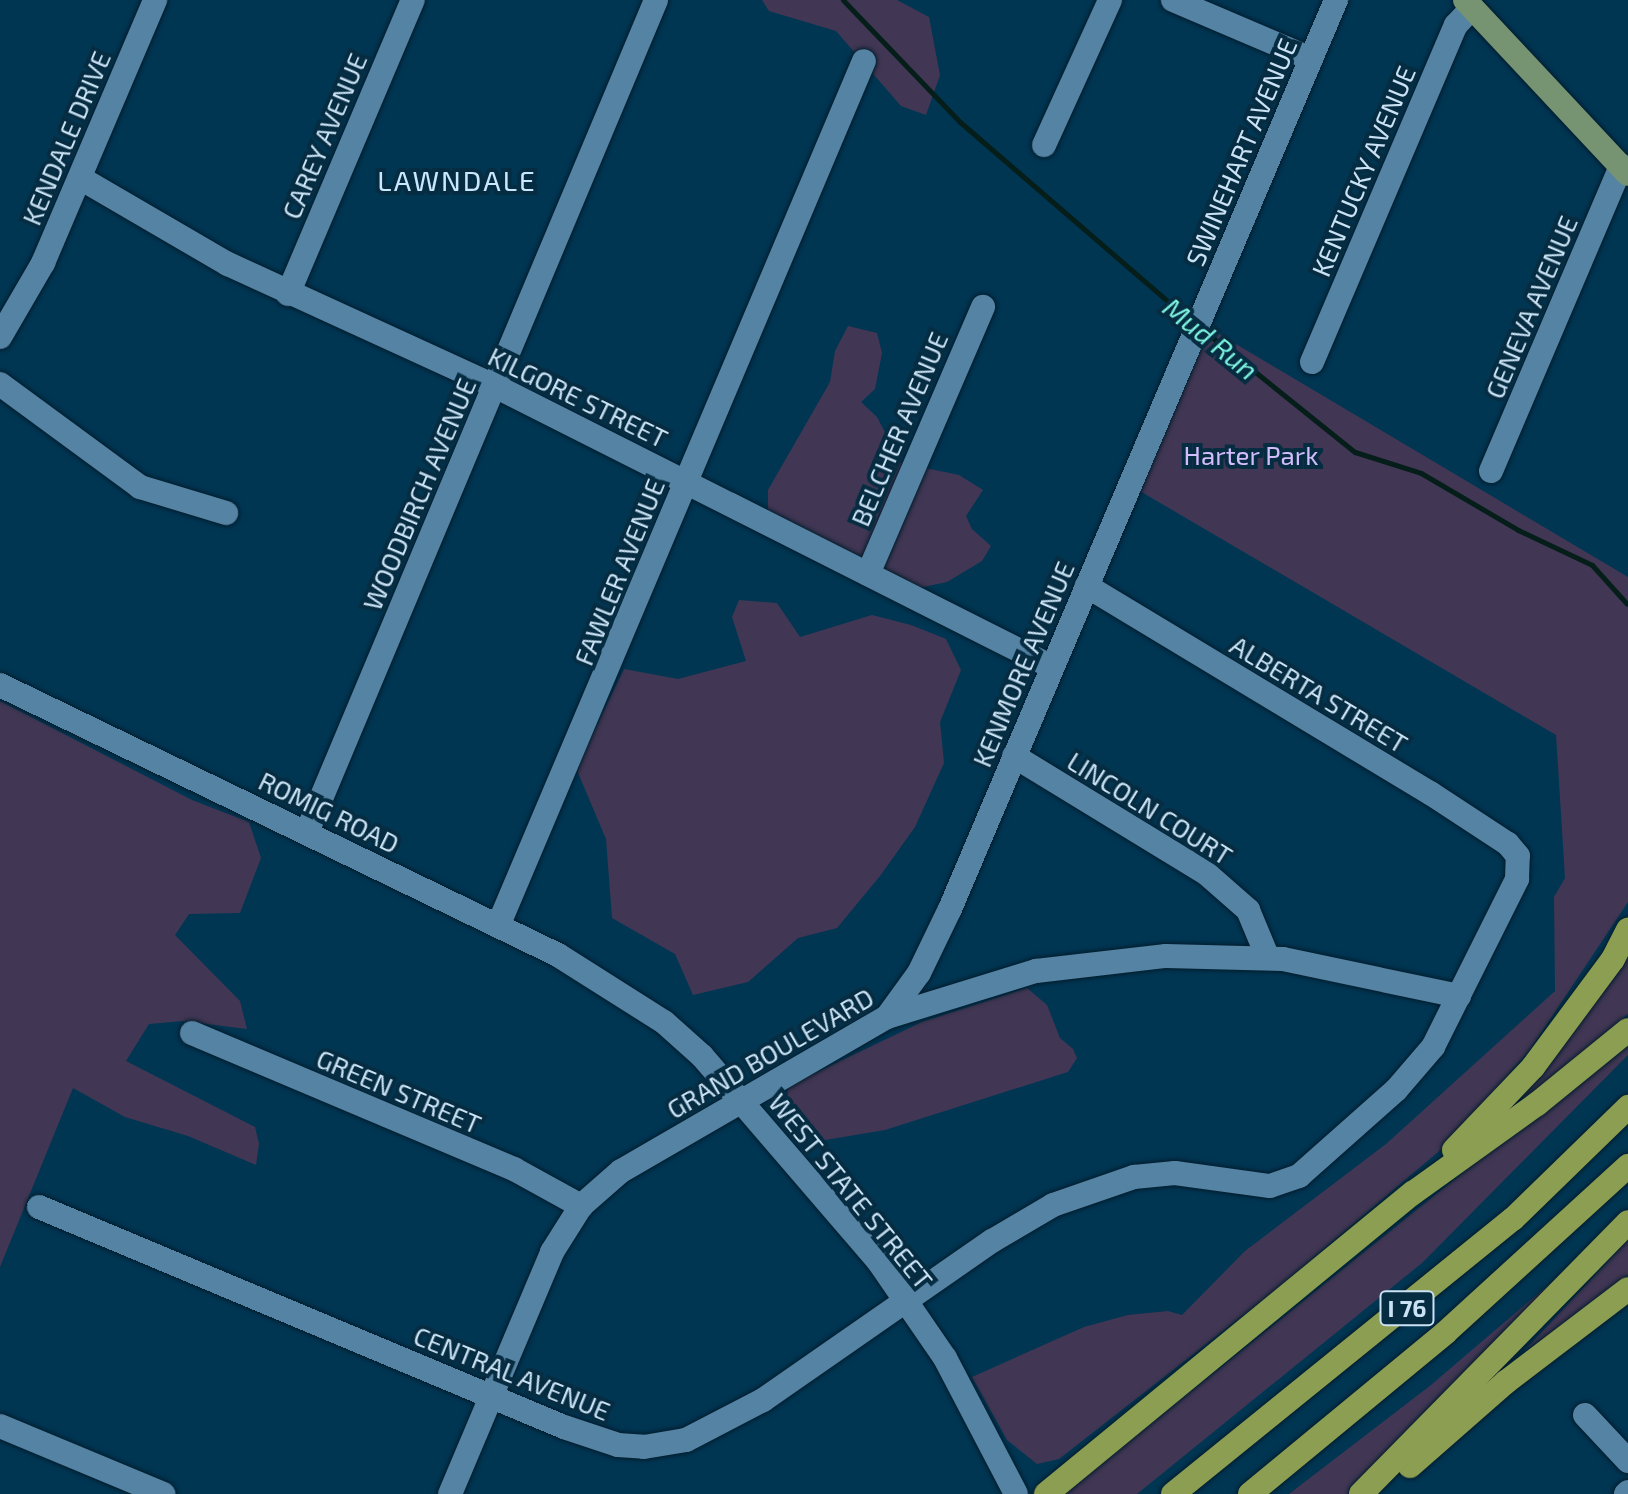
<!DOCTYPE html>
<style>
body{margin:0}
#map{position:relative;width:1628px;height:1494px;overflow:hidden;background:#013653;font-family:"Exo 2",sans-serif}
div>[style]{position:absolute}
.green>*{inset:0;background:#413754}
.stream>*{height:5px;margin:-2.5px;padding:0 2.5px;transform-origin:2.5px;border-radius:2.5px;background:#051e1a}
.roads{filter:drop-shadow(0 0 2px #041c2c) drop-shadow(0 0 2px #041c2c)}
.minor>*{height:24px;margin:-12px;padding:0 12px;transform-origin:12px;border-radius:12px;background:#5483a4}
.major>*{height:24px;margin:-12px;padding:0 12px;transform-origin:12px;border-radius:12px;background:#769372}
.highway>*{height:24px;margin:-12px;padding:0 12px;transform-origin:12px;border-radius:12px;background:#8c9e51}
span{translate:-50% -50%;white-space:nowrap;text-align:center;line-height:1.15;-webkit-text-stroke:8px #062c42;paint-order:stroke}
.shield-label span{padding:2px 6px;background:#062c42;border:2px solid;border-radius:6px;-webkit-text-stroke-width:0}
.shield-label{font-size:24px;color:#cae2f4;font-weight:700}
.street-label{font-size:26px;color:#cae2f4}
.park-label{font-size:26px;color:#d2bcfb}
.neighbourhood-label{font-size:28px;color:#cae8fd;letter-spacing:2px}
.water-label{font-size:28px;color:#7ef3de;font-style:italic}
</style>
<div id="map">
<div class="green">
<i style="clip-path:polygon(762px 0,897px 0,929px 17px,940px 75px,926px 115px,901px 106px,836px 31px,769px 11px)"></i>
<i style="clip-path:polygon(1204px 325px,1628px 577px,1628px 902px,1529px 1051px,1445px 1146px,1278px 1288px,1059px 1459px,1037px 1464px,1007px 1440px,972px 1377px,1084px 1327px,1128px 1315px,1168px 1311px,1182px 1315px,1245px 1251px,1386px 1144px,1555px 991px,1554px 897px,1565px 878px,1556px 735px,1133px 487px)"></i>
<i style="clip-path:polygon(848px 326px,877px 333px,882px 353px,875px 389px,861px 402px,877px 417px,901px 463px,959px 475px,983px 490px,966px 516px,972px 529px,991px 546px,982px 561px,947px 582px,914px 589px,768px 511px,768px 490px,830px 382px,835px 351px)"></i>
<i style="clip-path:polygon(739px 600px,777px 603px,800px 637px,872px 615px,911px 625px,946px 639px,961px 670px,940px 722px,944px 763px,915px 827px,880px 876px,837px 928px,798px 938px,748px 982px,693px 995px,675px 954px,612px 918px,606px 839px,576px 768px,624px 669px,678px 679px,746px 661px,732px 617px)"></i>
<i style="clip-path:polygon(0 701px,192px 800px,249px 822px,261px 858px,240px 913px,189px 914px,175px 935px,240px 1001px,247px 1029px,183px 1021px,149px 1024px,126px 1061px,255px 1127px,259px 1144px,256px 1165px,188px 1136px,125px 1117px,73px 1088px,0 1267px)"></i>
<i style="clip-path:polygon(1628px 948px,1628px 1014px,1527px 1101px,1520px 1095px)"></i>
<i style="clip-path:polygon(1027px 988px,1047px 1005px,1060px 1038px,1073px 1049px,1077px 1058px,1068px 1072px,885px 1130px,819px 1141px,800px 1134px,787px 1109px,788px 1086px,922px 1022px)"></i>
<i style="clip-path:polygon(1628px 1040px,1628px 1055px,1422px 1263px,1137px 1494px,1063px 1494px)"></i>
<i style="clip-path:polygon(1628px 1240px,1628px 1275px,1598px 1302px,1524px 1351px)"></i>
<i style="clip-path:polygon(1568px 1268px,1350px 1494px,1289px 1494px,1431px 1385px)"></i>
</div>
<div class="stream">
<i style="left:843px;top:0;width:169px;rotate:46.2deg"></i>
<i style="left:960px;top:122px;width:306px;rotate:40.8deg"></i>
<i style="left:1203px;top:330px;width:195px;rotate:38.8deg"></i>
<i style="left:1355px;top:452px;width:69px;rotate:17.7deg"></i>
<i style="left:1421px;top:473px;width:113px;rotate:30.4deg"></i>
<i style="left:1518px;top:530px;width:82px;rotate:25.3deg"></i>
<i style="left:1592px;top:565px;width:52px;rotate:48.1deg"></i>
</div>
<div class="roads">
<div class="minor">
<i style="left:1173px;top:0;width:150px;rotate:23.1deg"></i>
<i style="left:1044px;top:145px;width:159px;rotate:-65.5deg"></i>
<i style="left:80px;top:178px;width:171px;rotate:30.2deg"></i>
<i style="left:228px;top:264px;width:294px;rotate:24.6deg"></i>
<i style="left:495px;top:386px;width:624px;rotate:26.77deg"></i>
<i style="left:288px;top:294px;width:319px;rotate:-67deg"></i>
<i style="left:0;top:337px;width:86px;rotate:-59.8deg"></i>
<i style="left:43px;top:263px;width:286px;rotate:-66.9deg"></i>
<i style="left:1312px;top:362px;width:366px;rotate:-66.9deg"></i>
<i style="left:1456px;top:25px;width:23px;rotate:-47deg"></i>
<i style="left:0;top:384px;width:174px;rotate:36.3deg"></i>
<i style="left:140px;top:487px;width:90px;rotate:16.8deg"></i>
<i style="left:1491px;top:471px;width:332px;rotate:-66.9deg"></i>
<i style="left:868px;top:574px;width:291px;rotate:-66.7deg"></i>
<i style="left:0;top:685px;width:620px;rotate:25.82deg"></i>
<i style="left:558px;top:955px;width:125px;rotate:32.3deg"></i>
<i style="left:664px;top:1022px;width:51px;rotate:41.8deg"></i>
<i style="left:702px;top:1056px;width:272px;rotate:49.3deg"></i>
<i style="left:879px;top:1262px;width:116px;rotate:55.5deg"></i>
<i style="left:945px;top:1358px;width:153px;rotate:62.4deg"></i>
<i style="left:1014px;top:756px;width:226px;rotate:31.4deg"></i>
<i style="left:1207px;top:874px;width:55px;rotate:41.3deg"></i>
<i style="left:1248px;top:910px;width:52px;rotate:67.4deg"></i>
<i style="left:307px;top:832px;width:902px;rotate:-67.24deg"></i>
<i style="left:498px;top:926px;width:939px;rotate:-67.07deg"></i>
<i style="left:887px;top:1017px;width:54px;rotate:-54deg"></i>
<i style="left:919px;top:973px;width:71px;rotate:-64.2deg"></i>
<i style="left:950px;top:909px;width:988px;rotate:-66.99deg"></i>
<i style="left:192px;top:1033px;width:350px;rotate:22.9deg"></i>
<i style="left:514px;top:1169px;width:77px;rotate:28.9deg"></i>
<i style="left:39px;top:1207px;width:569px;rotate:22.74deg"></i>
<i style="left:564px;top:1427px;width:57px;rotate:18.4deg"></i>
<i style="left:618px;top:1445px;width:26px;rotate:4deg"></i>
<i style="left:644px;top:1447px;width:43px;rotate:-9.5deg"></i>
<i style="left:686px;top:1440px;width:87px;rotate:-27.5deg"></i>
<i style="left:763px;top:1400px;width:279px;rotate:-34.8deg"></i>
<i style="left:992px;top:1241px;width:71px;rotate:-30.5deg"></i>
<i style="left:1053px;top:1205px;width:86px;rotate:-19.1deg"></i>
<i style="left:1134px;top:1177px;width:41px;rotate:-5.6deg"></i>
<i style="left:1175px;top:1173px;width:96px;rotate:7.8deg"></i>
<i style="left:1270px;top:1186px;width:31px;rotate:-19deg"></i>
<i style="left:1299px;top:1176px;width:130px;rotate:-41.6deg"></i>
<i style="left:1396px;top:1090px;width:57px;rotate:-49.3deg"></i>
<i style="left:1433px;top:1047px;width:188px;rotate:-63.4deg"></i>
<i style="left:1517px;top:879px;width:23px;rotate:-88deg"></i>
<i style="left:1518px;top:856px;width:16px;rotate:-130deg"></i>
<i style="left:1508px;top:844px;width:93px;rotate:-146.8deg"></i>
<i style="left:1430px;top:793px;width:401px;rotate:-148.9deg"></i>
<i style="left:1585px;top:1415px;width:63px;rotate:46.9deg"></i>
<i style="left:0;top:1426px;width:177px;rotate:22.6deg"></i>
<i style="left:450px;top:1494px;width:263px;rotate:-67.1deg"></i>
<i style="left:552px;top:1252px;width:54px;rotate:-57.8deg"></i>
<i style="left:581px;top:1206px;width:53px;rotate:-41.2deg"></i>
<i style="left:621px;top:1171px;width:307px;rotate:-30.1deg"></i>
<i style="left:887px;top:1017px;width:156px;rotate:-17.2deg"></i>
<i style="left:1036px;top:971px;width:131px;rotate:-6.6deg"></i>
<i style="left:1166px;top:956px;width:117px;rotate:1.5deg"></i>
<i style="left:1283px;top:959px;width:180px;rotate:11.9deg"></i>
<i style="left:1626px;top:1494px;width:3px;rotate:-45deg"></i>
</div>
<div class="major">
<i style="left:1465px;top:0;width:238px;rotate:46.9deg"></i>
</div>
<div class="highway">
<i style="left:1454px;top:1150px;width:115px;rotate:-46.4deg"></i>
<i style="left:1533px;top:1067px;width:134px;rotate:-53.5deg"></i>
<i style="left:1613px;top:959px;width:33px;rotate:-63deg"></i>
<i style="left:1410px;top:1466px;width:128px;rotate:-41.2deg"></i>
<i style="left:1506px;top:1382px;width:153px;rotate:-37.3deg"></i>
<i style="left:1046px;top:1494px;width:475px;rotate:-39.4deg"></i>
<i style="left:1413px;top:1193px;width:153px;rotate:-35.7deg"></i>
<i style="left:1537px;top:1104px;width:117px;rotate:-39.1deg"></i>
<i style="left:1173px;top:1494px;width:437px;rotate:-39deg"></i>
<i style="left:1513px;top:1219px;width:161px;rotate:-44.2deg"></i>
<i style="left:1250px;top:1494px;width:253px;rotate:-39.5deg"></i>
<i style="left:1445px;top:1333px;width:248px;rotate:-42.4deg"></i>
<i style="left:1361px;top:1494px;width:381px;rotate:-45.5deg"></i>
</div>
</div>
<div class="shield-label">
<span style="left:1407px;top:1308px">I 76</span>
</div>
<div class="street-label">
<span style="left:324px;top:136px;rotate:-67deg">CAREY AVENUE</span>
<span style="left:66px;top:138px;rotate:-67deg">KENDALE DRIVE</span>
<span style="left:1241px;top:152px;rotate:-67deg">SWINEHART AVENUE</span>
<span style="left:1363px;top:171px;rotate:-67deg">KENTUCKY AVENUE</span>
<span style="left:1531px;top:307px;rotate:-67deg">GENEVA AVENUE</span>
<span style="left:578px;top:397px;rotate:26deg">KILGORE STREET</span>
<span style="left:899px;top:429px;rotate:-67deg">BELCHER AVENUE</span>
<span style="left:419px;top:494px;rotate:-67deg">WOODBIRCH AVENUE</span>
<span style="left:619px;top:572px;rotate:-68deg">FAWLER AVENUE</span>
<span style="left:1023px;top:664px;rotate:-67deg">KENMORE AVENUE</span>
<span style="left:1319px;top:694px;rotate:31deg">ALBERTA STREET</span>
<span style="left:1150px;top:808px;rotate:32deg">LINCOLN COURT</span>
<span style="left:329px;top:812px;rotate:26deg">ROMIG ROAD</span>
<span style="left:770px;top:1053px;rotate:-30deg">GRAND BOULEVARD</span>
<span style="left:399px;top:1091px;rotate:23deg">GREEN STREET</span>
<span style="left:851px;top:1191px;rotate:51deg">WEST STATE STREET</span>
<span style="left:512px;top:1373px;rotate:22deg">CENTRAL AVENUE</span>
</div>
<div class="park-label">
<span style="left:1251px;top:455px">Harter Park</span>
</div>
<div class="neighbourhood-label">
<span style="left:457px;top:180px">LAWNDALE</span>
</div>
<div class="water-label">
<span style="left:1211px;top:338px;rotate:39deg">Mud Run</span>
</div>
</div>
